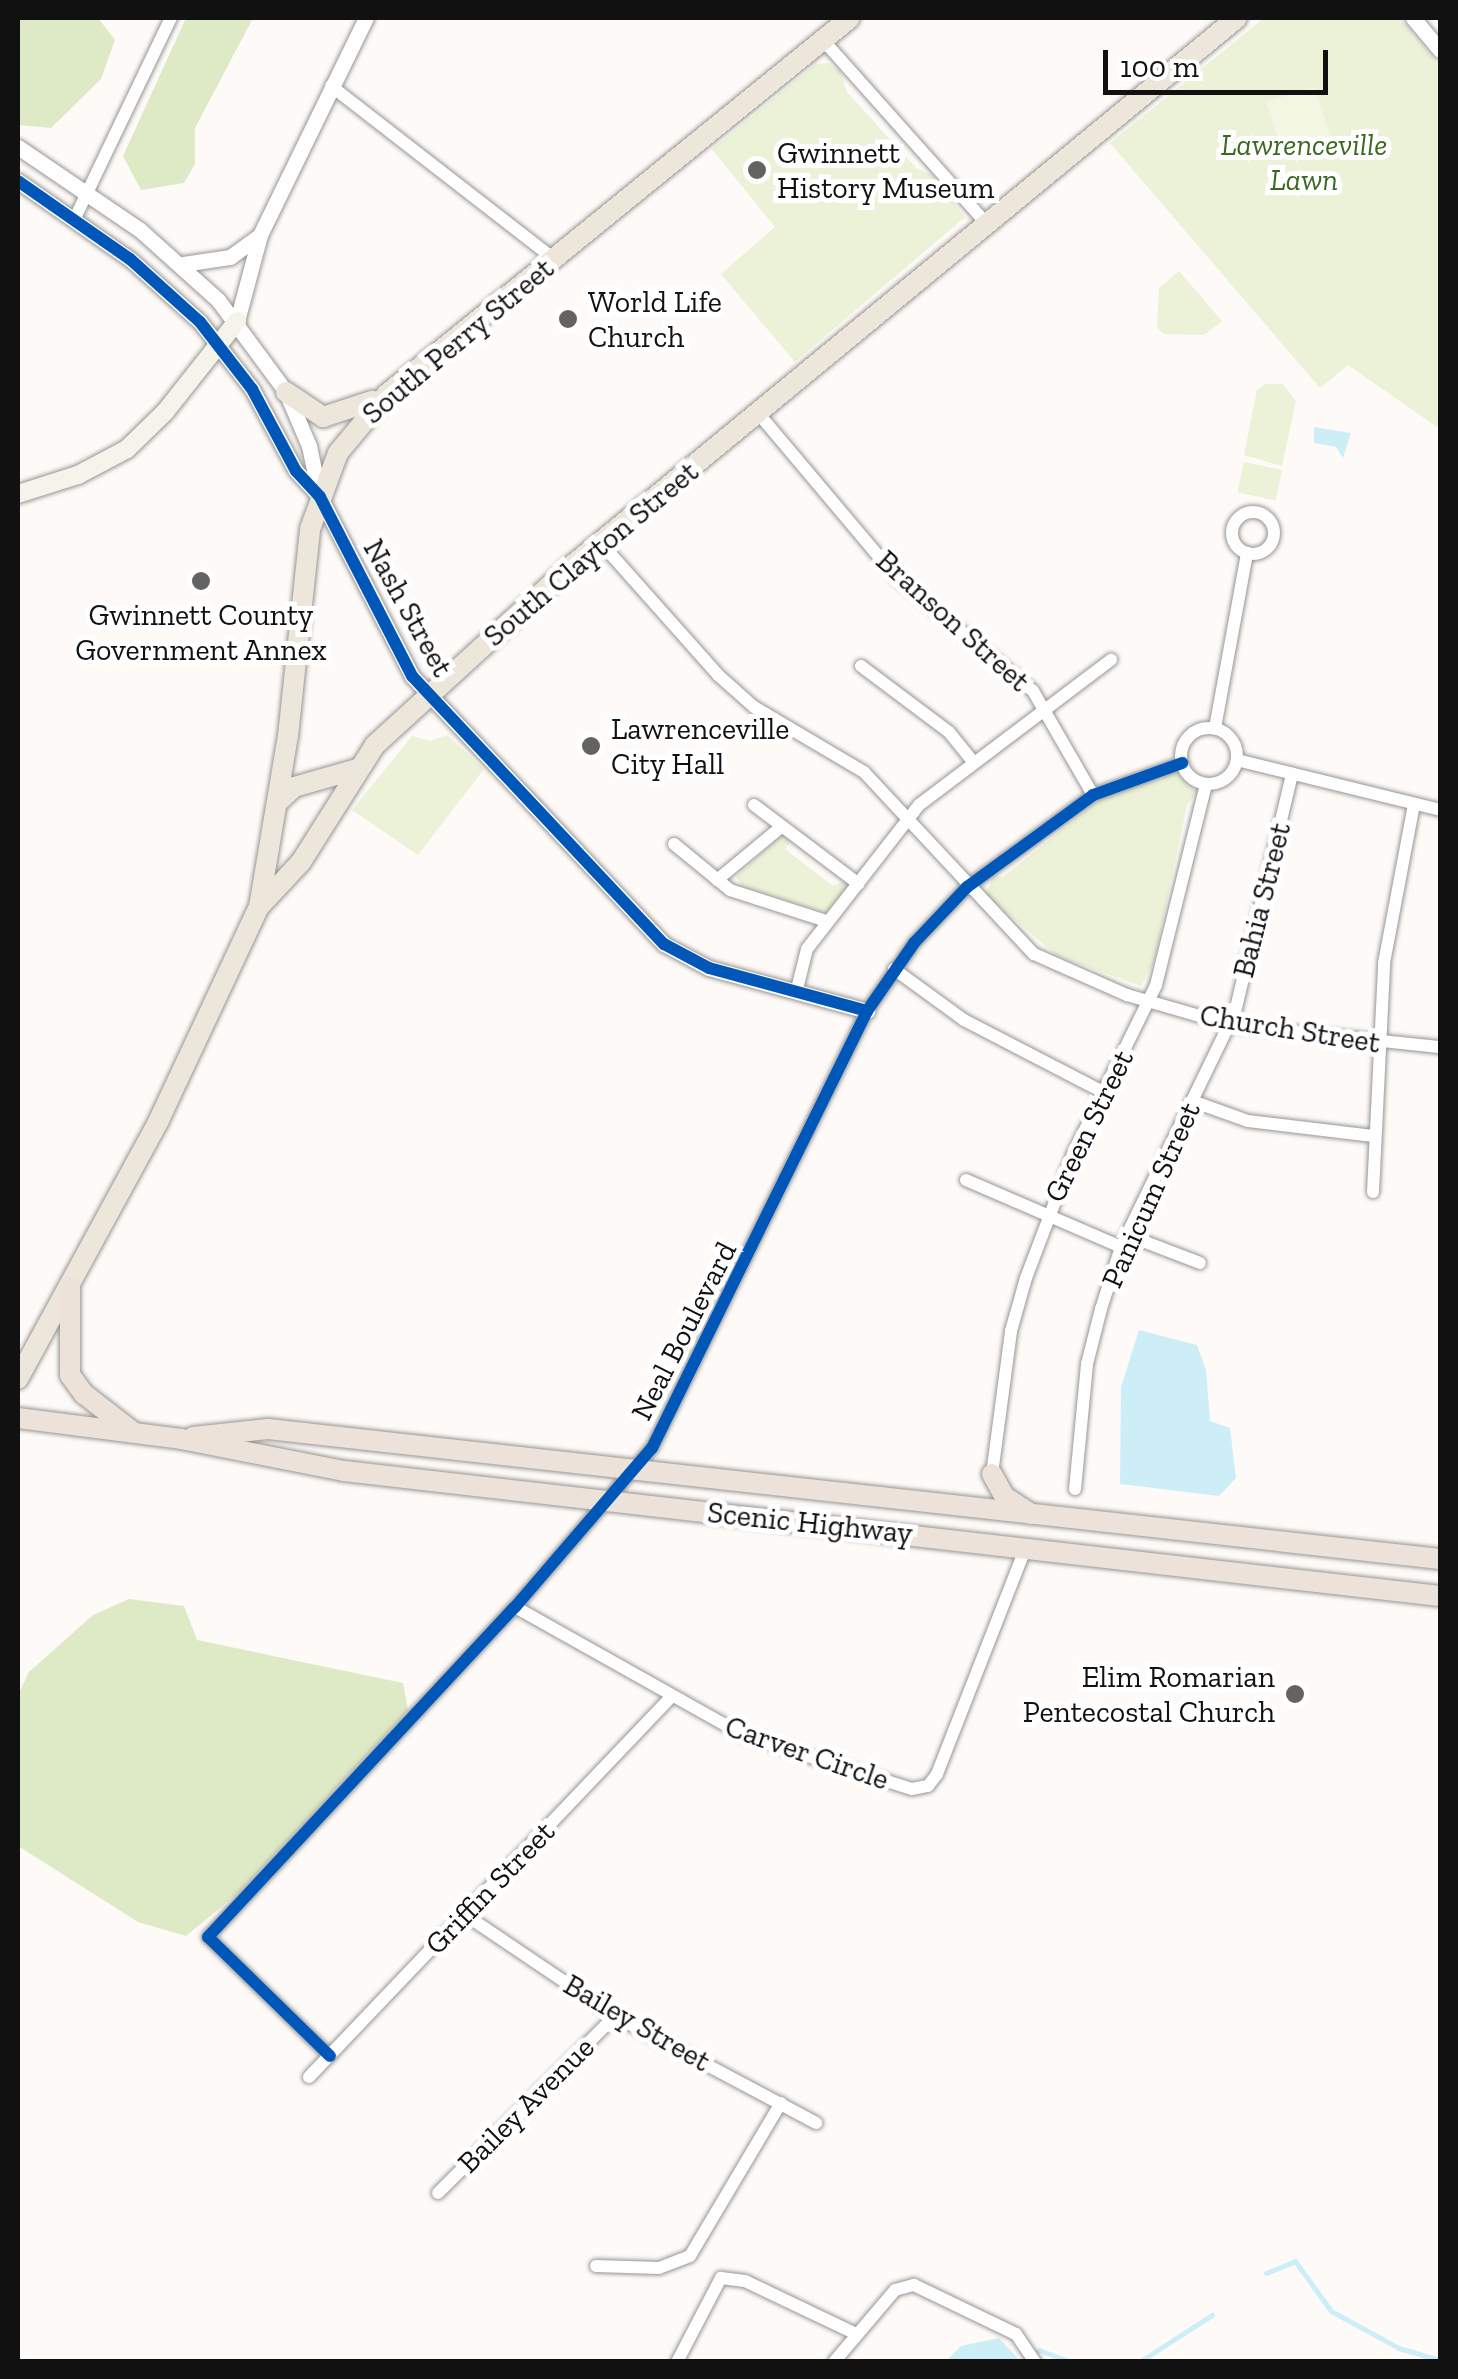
<!DOCTYPE html>
<style>
body{margin:0}
#map{position:relative;width:1458px;height:2379px;overflow:hidden;background:#fdfaf7;font-family:"Zilla Slab",serif}
div>[style]{position:absolute}
.green>*{inset:0;background:#ebf2d7;transform-origin:0 0}
.forest>*{inset:0;background:#ddeac5}
.pitch>*{inset:0;background:#f3f6e1;transform-origin:0 0}
.water>*{inset:0;background:#cdeef7}
.stream>*{height:5px;margin:-2.5px;padding:0 2.5px;transform-origin:2.5px;border-radius:2.5px;background:#cdeef7}
.roads{filter:drop-shadow(0 0 2px #979695) drop-shadow(0 0 2px #979695)}
.minor>*{height:12px;margin:-6px;padding:0 6px;transform-origin:6px;border-radius:6px;background:#fffefe}
.minor>.ring{margin:-6px;padding:0;box-sizing:content-box;background:none;border:12px solid #fffefe;border-radius:50%}
.tertiary>*{height:15px;margin:-7.5px;padding:0 7.5px;transform-origin:7.5px;border-radius:7.5px;background:#fffefe}
.secondary>*{height:18px;margin:-9px;padding:0 9px;transform-origin:9px;border-radius:9px;background:#f6f3eb}
.primary>*{height:20px;margin:-10px;padding:0 10px;transform-origin:10px;border-radius:10px;background:#ede6db}
.trunk>*{height:20px;margin:-10px;padding:0 10px;transform-origin:10px;border-radius:10px;background:#ece2da}
.cycleway>*{height:12px;margin:-6px;padding:0 6px;transform-origin:6px;border-radius:6px;background:#0057b8}
.dots>*{width:28px;height:28px;translate:-50% -50%;box-sizing:border-box;border:5px solid #fff;border-radius:50%}
span{translate:-50% -50%;white-space:nowrap;text-align:center;line-height:1.15;-webkit-text-stroke:10px #fff;paint-order:stroke}
.park-label{font-size:30px;color:#3a6a1f;font-style:italic}
.poi-label{font-size:30px;color:#111}
.left{translate:0 -50%;text-align:left}
.right{translate:-100% -50%;text-align:right}
.street-label{font-size:30px;color:#111}
.frame{position:absolute;inset:0;border:20px solid #111;pointer-events:none}
.scale{position:absolute;left:1103px;top:50px;width:225px;height:45px;box-sizing:border-box;border:5px solid #111;border-top:0;padding-left:12px;font-size:30px;line-height:35px;white-space:nowrap;color:#111;-webkit-text-stroke:8px #fff;paint-order:stroke}
</style>
<div id="map">
<div class="green">
<i style="clip-path:polygon(1264px 18px,1400px 18px,1440px 65px,1440px 429px,1348px 365px,1320px 388px,1110px 143px)"></i>
<i style="clip-path:polygon(828px 63px,840px 71px,847px 92px,916px 168px,933px 176px,965px 217px,795px 362px,721px 274px,775px 227px,712px 149px,816px 64px)"></i>
<i style="clip-path:polygon(1179px 271px,1222px 321px,1204px 335px,1164px 334px,1157px 328px,1159px 288px)"></i>
<i style="clip-path:polygon(1265px 384px,1283px 384px,1296px 401px,1282px 466px,1244px 455px,1257px 390px)"></i>
<i style="left:1244px;top:462px;width:39px;height:31px;rotate:12deg"></i>
<i style="clip-path:polygon(447px 735px,484px 769px,418px 855px,352px 810px,412px 736px,430px 741px)"></i>
<i style="clip-path:polygon(1173px 770px,1197px 792px,1187px 805px,1154px 962px,1141px 986px,1057px 956px,986px 895px,993px 876px,1003px 877px,1110px 791px,1161px 780px)"></i>
<i style="clip-path:polygon(782px 834px,792px 840px,785px 849px,833px 886px,847px 880px,850px 886px,828px 913px,742px 886px,736px 877px)"></i>
</div>
<div class="forest">
<i style="clip-path:polygon(18px 18px,98px 18px,115px 40px,101px 79px,51px 128px,18px 125px)"></i>
<i style="clip-path:polygon(186px 18px,253px 18px,195px 128px,195px 164px,184px 183px,141px 190px,123px 156px)"></i>
<i style="clip-path:polygon(129px 1599px,184px 1606px,197px 1640px,403px 1683px,408px 1710px,238px 1893px,186px 1936px,138px 1922px,18px 1846px,18px 1695px,29px 1672px,93px 1615px)"></i>
</div>
<div class="pitch">
<i style="left:1315px;top:87px;width:59px;height:51px;rotate:73deg"></i>
</div>
<div class="water">
<i style="clip-path:polygon(1314px 427px,1351px 433px,1343px 458px,1336px 447px,1314px 443px)"></i>
<i style="clip-path:polygon(1139px 1330px,1197px 1345px,1206px 1370px,1210px 1421px,1230px 1428px,1236px 1478px,1219px 1496px,1120px 1484px,1121px 1387px)"></i>
<i style="clip-path:polygon(999px 2338px,1020px 2361px,946px 2361px,961px 2346px)"></i>
</div>
<div class="stream">
<i style="left:1266px;top:2273px;width:31px;rotate:-22deg"></i>
<i style="left:1295px;top:2261px;width:62px;rotate:54.2deg"></i>
<i style="left:1331px;top:2311px;width:77px;rotate:28.6deg"></i>
<i style="left:1399px;top:2348px;width:43px;rotate:16.3deg"></i>
<i style="left:1020px;top:2362px;width:22px;rotate:-32deg"></i>
<i style="left:1039px;top:2350px;width:34px;rotate:21deg"></i>
<i style="left:1139px;top:2362px;width:87px;rotate:-32.8deg"></i>
</div>
<div class="roads">
<div class="minor">
<i style="left:823px;top:40px;width:245px;rotate:48.3deg"></i>
<i style="left:331px;top:86px;width:284px;rotate:37.8deg"></i>
<i style="left:75px;top:218px;width:222px;rotate:-64.4deg"></i>
<i style="left:758px;top:413px;width:216px;rotate:49.9deg"></i>
<i style="left:897px;top:578px;width:177px;rotate:39.7deg"></i>
<i style="left:1033px;top:691px;width:120px;rotate:60deg"></i>
<i class="ring" style="left:1232px;top:512px;width:30px;height:30px"></i>
<i style="left:600px;top:542px;width:178px;rotate:48.4deg"></i>
<i style="left:718px;top:675px;width:48px;rotate:41.6deg"></i>
<i style="left:754px;top:707px;width:128px;rotate:30.6deg"></i>
<i style="left:864px;top:772px;width:249px;rotate:47deg"></i>
<i style="left:1034px;top:954px;width:102px;rotate:23.8deg"></i>
<i style="left:1127px;top:995px;width:107px;rotate:16.2deg"></i>
<i style="left:1230px;top:1025px;width:211px;rotate:6deg"></i>
<i style="left:861px;top:666px;width:110px;rotate:36.9deg"></i>
<i style="left:949px;top:732px;width:36px;rotate:51deg"></i>
<i class="ring" style="left:1181px;top:728px;width:44px;height:44px"></i>
<i style="left:1215px;top:728px;width:178px;rotate:-79.6deg"></i>
<i style="left:1237px;top:760px;width:209px;rotate:13.8deg"></i>
<i style="left:754px;top:805px;width:131px;rotate:37deg"></i>
<i style="left:674px;top:844px;width:72px;rotate:39.4deg"></i>
<i style="left:730px;top:890px;width:101px;rotate:17.9deg"></i>
<i style="left:717px;top:880px;width:83px;rotate:-39.6deg"></i>
<i style="left:894px;top:969px;width:87px;rotate:36.1deg"></i>
<i style="left:964px;top:1020px;width:159px;rotate:27.4deg"></i>
<i style="left:796px;top:993px;width:45px;rotate:-76deg"></i>
<i style="left:807px;top:949px;width:182px;rotate:-52.1deg"></i>
<i style="left:919px;top:805px;width:241px;rotate:-37.1deg"></i>
<i style="left:1192px;top:1101px;width:59px;rotate:19.7deg"></i>
<i style="left:1248px;top:1121px;width:126px;rotate:6.8deg"></i>
<i style="left:966px;top:1180px;width:169px;rotate:23.4deg"></i>
<i style="left:1373px;top:1192px;width:229px;rotate:-87.2deg"></i>
<i style="left:1384px;top:963px;width:162px;rotate:-79.3deg"></i>
<i style="left:1127px;top:1235px;width:78px;rotate:21deg"></i>
<i style="left:992px;top:1474px;width:144px;rotate:-82.4deg"></i>
<i style="left:1011px;top:1331px;width:55px;rotate:-74.2deg"></i>
<i style="left:1026px;top:1278px;width:133px;rotate:-69.2deg"></i>
<i style="left:1073px;top:1154px;width:188px;rotate:-63.8deg"></i>
<i style="left:1156px;top:985px;width:207px;rotate:-76deg"></i>
<i style="left:1075px;top:1489px;width:126px;rotate:-84.5deg"></i>
<i style="left:1087px;top:1364px;width:57px;rotate:-75.7deg"></i>
<i style="left:1101px;top:1309px;width:65px;rotate:-72.1deg"></i>
<i style="left:1121px;top:1247px;width:261px;rotate:-64.1deg"></i>
<i style="left:1235px;top:1012px;width:245px;rotate:-76.5deg"></i>
<i style="left:515px;top:1607px;width:264px;rotate:29.3deg"></i>
<i style="left:745px;top:1736px;width:175px;rotate:17.6deg"></i>
<i style="left:912px;top:1789px;width:16px;rotate:-11deg"></i>
<i style="left:928px;top:1786px;width:15px;rotate:-53deg"></i>
<i style="left:937px;top:1774px;width:244px;rotate:-68.6deg"></i>
<i style="left:464px;top:1914px;width:182px;rotate:34deg"></i>
<i style="left:615px;top:2016px;width:228px;rotate:28deg"></i>
<i style="left:330px;top:2056px;width:170px;rotate:-135.7deg"></i>
<i style="left:208px;top:1937px;width:451px;rotate:-47.1deg"></i>
<i style="left:515px;top:1607px;width:210px;rotate:-49.3deg"></i>
<i style="left:652px;top:1448px;width:487px;rotate:-63.8deg"></i>
<i style="left:867px;top:1011px;width:83px;rotate:-55.3deg"></i>
<i style="left:914px;top:943px;width:77px;rotate:-46.6deg"></i>
<i style="left:967px;top:887px;width:156px;rotate:-36.1deg"></i>
<i style="left:1093px;top:795px;width:95px;rotate:-19.8deg"></i>
<i style="left:309px;top:2077px;width:523px;rotate:-46.39deg"></i>
<i style="left:438px;top:2193px;width:250px;rotate:-45deg"></i>
<i style="left:596px;top:2266px;width:63px;rotate:1.8deg"></i>
<i style="left:659px;top:2268px;width:33px;rotate:-21deg"></i>
<i style="left:690px;top:2256px;width:178px;rotate:-59.3deg"></i>
<i style="left:677px;top:2362px;width:95px;rotate:-62.4deg"></i>
<i style="left:721px;top:2278px;width:24px;rotate:7deg"></i>
<i style="left:745px;top:2281px;width:123px;rotate:25.5deg"></i>
<i style="left:834px;top:2362px;width:94px;rotate:-49.7deg"></i>
<i style="left:895px;top:2290px;width:20px;rotate:-15deg"></i>
<i style="left:914px;top:2285px;width:113px;rotate:25.7deg"></i>
<i style="left:1016px;top:2334px;width:34px;rotate:56deg"></i>
</div>
<div class="tertiary">
<i style="left:1413px;top:18px;width:42px;rotate:49.8deg"></i>
<i style="left:18px;top:147px;width:148px;rotate:34.2deg"></i>
<i style="left:140px;top:230px;width:105px;rotate:41.9deg"></i>
<i style="left:218px;top:300px;width:114px;rotate:53.5deg"></i>
<i style="left:286px;top:392px;width:59px;rotate:66.9deg"></i>
<i style="left:309px;top:446px;width:48px;rotate:78deg"></i>
<i style="left:18px;top:181px;width:136px;rotate:34.9deg"></i>
<i style="left:130px;top:259px;width:94px;rotate:42deg"></i>
<i style="left:200px;top:322px;width:85px;rotate:52.2deg"></i>
<i style="left:252px;top:389px;width:93px;rotate:61.8deg"></i>
<i style="left:296px;top:471px;width:35px;rotate:47deg"></i>
<i style="left:320px;top:497px;width:201px;rotate:62.8deg"></i>
<i style="left:412px;top:676px;width:368px;rotate:46.8deg"></i>
<i style="left:664px;top:944px;width:51px;rotate:28.1deg"></i>
<i style="left:709px;top:968px;width:164px;rotate:15.2deg"></i>
<i style="left:183px;top:264px;width:48px;rotate:-8.5deg"></i>
<i style="left:230px;top:257px;width:37px;rotate:-36deg"></i>
<i style="left:237px;top:321px;width:89px;rotate:-75deg"></i>
<i style="left:260px;top:235px;width:242px;rotate:-64deg"></i>
</div>
<div class="secondary">
<i style="left:18px;top:494px;width:63px;rotate:-17.6deg"></i>
<i style="left:78px;top:475px;width:55px;rotate:-28deg"></i>
<i style="left:127px;top:449px;width:53px;rotate:-44.2deg"></i>
<i style="left:165px;top:412px;width:116px;rotate:-51.6deg"></i>
</div>
<div class="primary">
<i style="left:286px;top:392px;width:45px;rotate:34deg"></i>
<i style="left:323px;top:417px;width:52px;rotate:-18.1deg"></i>
<i style="left:278px;top:802px;width:22px;rotate:-43deg"></i>
<i style="left:294px;top:787px;width:66px;rotate:-15.9deg"></i>
<i style="left:259px;top:907px;width:173px;rotate:-80.4deg"></i>
<i style="left:288px;top:736px;width:208px;rotate:-83.9deg"></i>
<i style="left:310px;top:529px;width:81px;rotate:-69.8deg"></i>
<i style="left:338px;top:453px;width:77px;rotate:-50.3deg"></i>
<i style="left:387px;top:394px;width:596px;rotate:-39.08deg"></i>
<i style="left:18px;top:1379px;width:295px;rotate:-61.4deg"></i>
<i style="left:159px;top:1120px;width:235px;rotate:-64.9deg"></i>
<i style="left:259px;top:907px;width:62px;rotate:-47deg"></i>
<i style="left:301px;top:862px;width:138px;rotate:-57.7deg"></i>
<i style="left:375px;top:745px;width:263px;rotate:-42.4deg"></i>
<i style="left:569px;top:568px;width:865px;rotate:-39.47deg"></i>
</div>
<div class="trunk">
<i style="left:70px;top:1287px;width:88px;rotate:90deg"></i>
<i style="left:70px;top:1375px;width:24px;rotate:54deg"></i>
<i style="left:84px;top:1394px;width:62px;rotate:37.8deg"></i>
<i style="left:18px;top:1418px;width:164px;rotate:7.3deg"></i>
<i style="left:181px;top:1439px;width:166px;rotate:11.1deg"></i>
<i style="left:344px;top:1471px;width:1103px;rotate:6.51deg"></i>
<i style="left:193px;top:1437px;width:75px;rotate:-6.1deg"></i>
<i style="left:268px;top:1429px;width:1179px;rotate:6.33deg"></i>
<i style="left:992px;top:1474px;width:26px;rotate:61deg"></i>
<i style="left:1005px;top:1497px;width:31px;rotate:33deg"></i>
</div>
</div>
<div class="cycleway">
<i style="left:18px;top:181px;width:136px;rotate:34.9deg"></i>
<i style="left:130px;top:259px;width:94px;rotate:42deg"></i>
<i style="left:200px;top:322px;width:85px;rotate:52.2deg"></i>
<i style="left:252px;top:389px;width:93px;rotate:61.8deg"></i>
<i style="left:296px;top:471px;width:35px;rotate:47deg"></i>
<i style="left:320px;top:497px;width:201px;rotate:62.8deg"></i>
<i style="left:412px;top:676px;width:368px;rotate:46.8deg"></i>
<i style="left:664px;top:944px;width:51px;rotate:28.1deg"></i>
<i style="left:709px;top:968px;width:164px;rotate:15.2deg"></i>
<i style="left:330px;top:2056px;width:170px;rotate:-135.7deg"></i>
<i style="left:208px;top:1937px;width:451px;rotate:-47.1deg"></i>
<i style="left:515px;top:1607px;width:210px;rotate:-49.3deg"></i>
<i style="left:652px;top:1448px;width:487px;rotate:-63.8deg"></i>
<i style="left:867px;top:1011px;width:83px;rotate:-55.3deg"></i>
<i style="left:914px;top:943px;width:77px;rotate:-46.6deg"></i>
<i style="left:967px;top:887px;width:156px;rotate:-36.1deg"></i>
<i style="left:1093px;top:795px;width:95px;rotate:-19.8deg"></i>
</div>
<div class="dots">
<i style="left:757px;top:170px;background:#646362"></i>
<i style="left:568px;top:319px;background:#646362"></i>
<i style="left:201px;top:581px;background:#646362"></i>
<i style="left:591px;top:746px;background:#646362"></i>
<i style="left:1295px;top:1694px;background:#646362"></i>
</div>
<div class="park-label">
<span style="left:1304px;top:162px">Lawrenceville<br>Lawn</span>
</div>
<div class="poi-label">
<span class="left" style="left:777px;top:170px">Gwinnett<br>History Museum</span>
<span class="left" style="left:588px;top:319px">World Life<br>Church</span>
<span style="left:201px;top:632px">Gwinnett County<br>Government Annex</span>
<span class="left" style="left:611px;top:746px">Lawrenceville<br>City Hall</span>
<span class="right" style="left:1275px;top:1694px">Elim Romarian<br>Pentecostal Church</span>
</div>
<div class="street-label">
<span style="left:458px;top:341px;rotate:-40deg">South Perry Street</span>
<span style="left:591px;top:554px;rotate:-40deg">South Clayton Street</span>
<span style="left:408px;top:608px;rotate:61deg">Nash Street</span>
<span style="left:953px;top:621px;rotate:42deg">Branson Street</span>
<span style="left:1262px;top:900px;rotate:-76deg">Bahia Street</span>
<span style="left:1290px;top:1029px;rotate:9deg">Church Street</span>
<span style="left:1089px;top:1126px;rotate:-64deg">Green Street</span>
<span style="left:1151px;top:1195px;rotate:-66deg">Panicum Street</span>
<span style="left:684px;top:1331px;rotate:-63deg">Neal Boulevard</span>
<span style="left:810px;top:1523px;rotate:6deg">Scenic Highway</span>
<span style="left:807px;top:1753px;rotate:19deg">Carver Circle</span>
<span style="left:490px;top:1888px;rotate:-46deg">Griffin Street</span>
<span style="left:637px;top:2023px;rotate:30deg">Bailey Street</span>
<span style="left:526px;top:2105px;rotate:-45deg">Bailey Avenue</span>
</div>
<div class="frame"></div>
<div class="scale">100 m</div>
</div>
